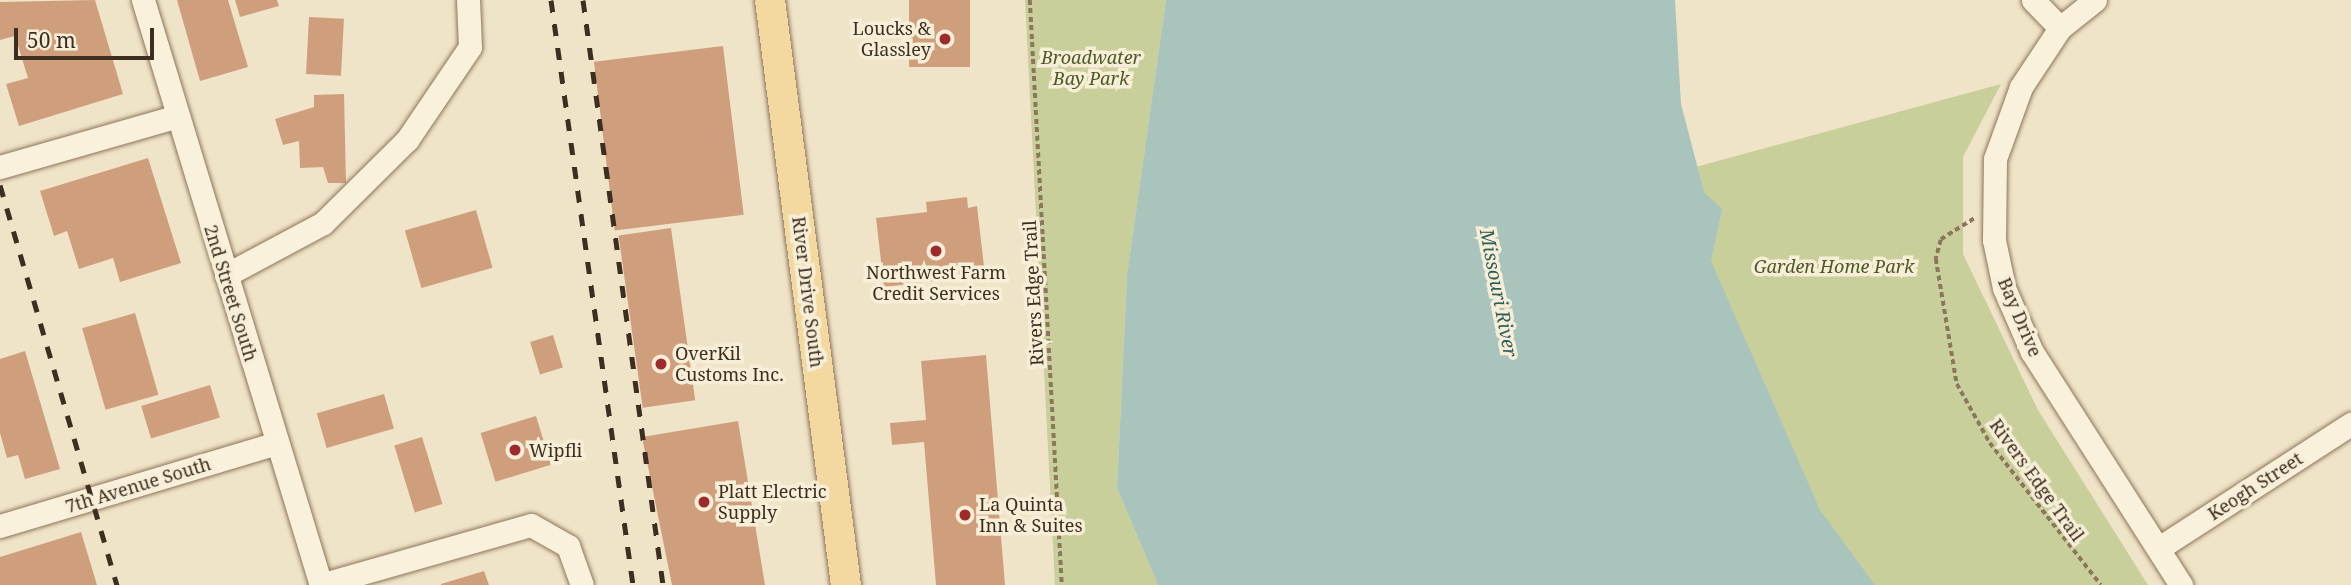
<!DOCTYPE html>
<style>
body{margin:0}
#map{position:relative;width:2351px;height:585px;overflow:hidden;background:#f0e4c8;font-family:"Noto Serif",serif}
div>[style]{position:absolute}
.green>*{inset:0;background:#c9cf9b}
.water>*{inset:0;background:#a9c4bc}
.building>*{inset:0;background:#cf9f7d;transform-origin:0 0}
.path>*{height:3.5px;margin-top:-1.75px;transform-origin:0;background:repeating-linear-gradient(90deg,#8d765c 0 5px,transparent 0 8.5px)}
.roads{filter:drop-shadow(0 0 2px #8d765c) drop-shadow(0 0 2px #8d765c)}
.minor>*{height:23px;margin:-11.5px;padding:0 11.5px;transform-origin:11.5px;border-radius:11.5px;background:#faf1dc}
.major>*{height:30px;margin:-15px;padding:0 15px;transform-origin:15px;border-radius:15px;background:#f3d9a0}
.rail>*{height:5px;margin-top:-2.5px;transform-origin:0;background:repeating-linear-gradient(90deg,#3d2e20 0 12px,transparent 0 24px)}
.dots>*{width:19px;height:19px;translate:-50% -50%;box-sizing:border-box;border:4px solid #f7eed8;border-radius:50%}
span{translate:-50% -50%;white-space:nowrap;text-align:center;line-height:1.15;-webkit-text-stroke:7px #f7eed8;paint-order:stroke}
.poi-label{font-size:18px;color:#3d2e20}
.right{translate:-100% -50%;text-align:right}
.left{translate:0 -50%;text-align:left}
.park-label{font-size:18px;color:#4d5a26;font-style:italic}
.street-label{font-size:18px;color:#3d2e20}
.water-label{font-size:19px;color:#2f5d5a;font-style:italic}
.scale{position:absolute;left:14px;top:28px;width:140px;height:32px;box-sizing:border-box;border:4px solid #3d2e20;border-top:0;padding-left:9px;font-size:21px;line-height:24px;white-space:nowrap;color:#3d2e20;-webkit-text-stroke:5px #f7eed8;paint-order:stroke}
</style>
<div id="map">
<div class="green">
<i style="clip-path:polygon(1025px 0,1166px 0,1127px 275px,1117px 488px,1158px 585px,1055px 585px)"></i>
<i style="clip-path:polygon(2001px 84px,1963px 157px,1963px 254px,2038px 410px,2148px 585px,1849px 585px,1720px 343px,1681px 171px)"></i>
</div>
<div class="water">
<i style="clip-path:polygon(1166px 0,1675px 0,1681px 104px,1704px 192px,1722px 209px,1711px 261px,1820px 510px,1875px 585px,1158px 585px,1117px 488px,1127px 275px)"></i>
</div>
<div class="building">
<i style="clip-path:polygon(95px 0,123px 94px,19px 126px,6px 84px,28px 78px,15px 36px,0 40px,0 2px)"></i>
<i style="clip-path:polygon(177px 0,228px 0,248px 67px,200px 81px)"></i>
<i style="clip-path:polygon(235px 0,277px 0,279px 6px,240px 17px)"></i>
<i style="left:909px;top:0;width:61px;height:67px"></i>
<i style="left:309px;top:17px;width:35px;height:57px;rotate:3deg"></i>
<i style="left:723px;top:46px;width:170px;height:130px;rotate:83deg"></i>
<i style="clip-path:polygon(344px 94px,346px 183px,328px 183px,323px 167px,300px 168px,299px 141px,283px 145px,275px 119px,314px 107px,314px 95px)"></i>
<i style="clip-path:polygon(148px 158px,181px 263px,120px 282px,113px 258px,79px 269px,67px 231px,54px 236px,40px 191px)"></i>
<i style="clip-path:polygon(967px 197px,968px 208px,977px 206px,985px 275px,884px 287px,876px 218px,927px 212px,926px 202px)"></i>
<i style="left:476px;top:210px;width:60px;height:74px;rotate:74deg"></i>
<i style="left:671px;top:228px;width:174px;height:53px;rotate:82deg"></i>
<i style="left:135px;top:313px;width:85px;height:55px;rotate:74deg"></i>
<i style="left:553px;top:335px;width:34px;height:24px;rotate:73deg"></i>
<i style="clip-path:polygon(25px 351px,60px 469px,25px 479px,18px 455px,7px 458px,0 433px,0 359px)"></i>
<i style="clip-path:polygon(986px 355px,1005px 585px,936px 585px,924px 442px,892px 445px,890px 423px,926px 420px,921px 361px)"></i>
<i style="left:210px;top:385px;width:34px;height:72px;rotate:73deg"></i>
<i style="left:384px;top:394px;width:36px;height:70px;rotate:74deg"></i>
<i style="left:536px;top:416px;width:51px;height:58px;rotate:73deg"></i>
<i style="clip-path:polygon(738px 421px,765px 585px,672px 585px,642px 437px)"></i>
<i style="left:422px;top:437px;width:70px;height:29px;rotate:73deg"></i>
<i style="clip-path:polygon(81px 532px,97px 585px,0 585px,0 557px)"></i>
<i style="clip-path:polygon(484px 571px,489px 585px,441px 585px,441px 584px)"></i>
</div>
<div class="path">
<i style="left:1030px;top:0;width:586px;rotate:86.87deg"></i>
<i style="left:1974px;top:219px;width:39px;rotate:148deg"></i>
<i style="left:1941px;top:240px;width:20px;rotate:105deg"></i>
<i style="left:1936px;top:259px;width:127px;rotate:80.5deg"></i>
<i style="left:1957px;top:384px;width:68px;rotate:60.8deg"></i>
<i style="left:1990px;top:443px;width:180px;rotate:52deg"></i>
</div>
<div class="roads">
<div class="minor">
<i style="left:143px;top:0;width:611px;rotate:73.08deg"></i>
<i style="left:2033px;top:0;width:39px;rotate:46deg"></i>
<i style="left:2095px;top:0;width:45px;rotate:141.3deg"></i>
<i style="left:2060px;top:28px;width:71px;rotate:123.5deg"></i>
<i style="left:2021px;top:87px;width:77px;rotate:109.9deg"></i>
<i style="left:1995px;top:159px;width:81px;rotate:90.7deg"></i>
<i style="left:1994px;top:240px;width:49px;rotate:78.2deg"></i>
<i style="left:2004px;top:288px;width:70px;rotate:66.4deg"></i>
<i style="left:2032px;top:352px;width:277px;rotate:57.4deg"></i>
<i style="left:0;top:167px;width:185px;rotate:-16deg"></i>
<i style="left:226px;top:275px;width:110px;rotate:-28.2deg"></i>
<i style="left:323px;top:223px;width:118px;rotate:-44.7deg"></i>
<i style="left:407px;top:140px;width:112px;rotate:-55.9deg"></i>
<i style="left:470px;top:47px;width:47px;rotate:-92.4deg"></i>
<i style="left:0;top:526px;width:288px;rotate:-16.7deg"></i>
<i style="left:2159px;top:548px;width:229px;rotate:-32.9deg"></i>
<i style="left:320px;top:585px;width:219px;rotate:-15.9deg"></i>
<i style="left:531px;top:525px;width:43px;rotate:29.6deg"></i>
<i style="left:568px;top:546px;width:41px;rotate:70.3deg"></i>
</div>
<div class="major">
<i style="left:770px;top:0;width:590px;rotate:82.6deg"></i>
</div>
</div>
<div class="rail">
<i style="left:551px;top:0;width:591px;rotate:82.02deg"></i>
<i style="left:583px;top:0;width:590px;rotate:82.21deg"></i>
<i style="left:0;top:185px;width:417px;rotate:73.7deg"></i>
</div>
<div class="dots">
<i style="left:945px;top:39px;background:#9e2a2b"></i>
<i style="left:936px;top:251px;background:#9e2a2b"></i>
<i style="left:661px;top:364px;background:#9e2a2b"></i>
<i style="left:515px;top:450px;background:#9e2a2b"></i>
<i style="left:704px;top:502px;background:#9e2a2b"></i>
<i style="left:965px;top:515px;background:#9e2a2b"></i>
</div>
<div class="poi-label">
<span class="right" style="left:931px;top:39px">Loucks &amp;<br>Glassley</span>
<span style="left:936px;top:283px">Northwest Farm<br>Credit Services</span>
<span class="left" style="left:675px;top:364px">OverKil<br>Customs Inc.</span>
<span class="left" style="left:529px;top:450px">Wipfli</span>
<span class="left" style="left:718px;top:502px">Platt Electric<br>Supply</span>
<span class="left" style="left:979px;top:515px">La Quinta<br>Inn &amp; Suites</span>
</div>
<div class="park-label">
<span style="left:1091px;top:68px">Broadwater<br>Bay Park</span>
<span style="left:1834px;top:266px">Garden Home Park</span>
</div>
<div class="street-label">
<span style="left:808px;top:292px;rotate:83deg">River Drive South</span>
<span style="left:231px;top:293px;rotate:73deg">2nd Street South</span>
<span style="left:1033px;top:293px;rotate:-93deg">Rivers Edge Trail</span>
<span style="left:2020px;top:317px;rotate:67deg">Bay Drive</span>
<span style="left:2037px;top:480px;rotate:54deg">Rivers Edge Trail</span>
<span style="left:138px;top:485px;rotate:-17deg">7th Avenue South</span>
<span style="left:2255px;top:486px;rotate:-33deg">Keogh Street</span>
</div>
<div class="water-label">
<span style="left:1498px;top:293px;rotate:79deg">Missouri River</span>
</div>
<div class="scale">50 m</div>
</div>
